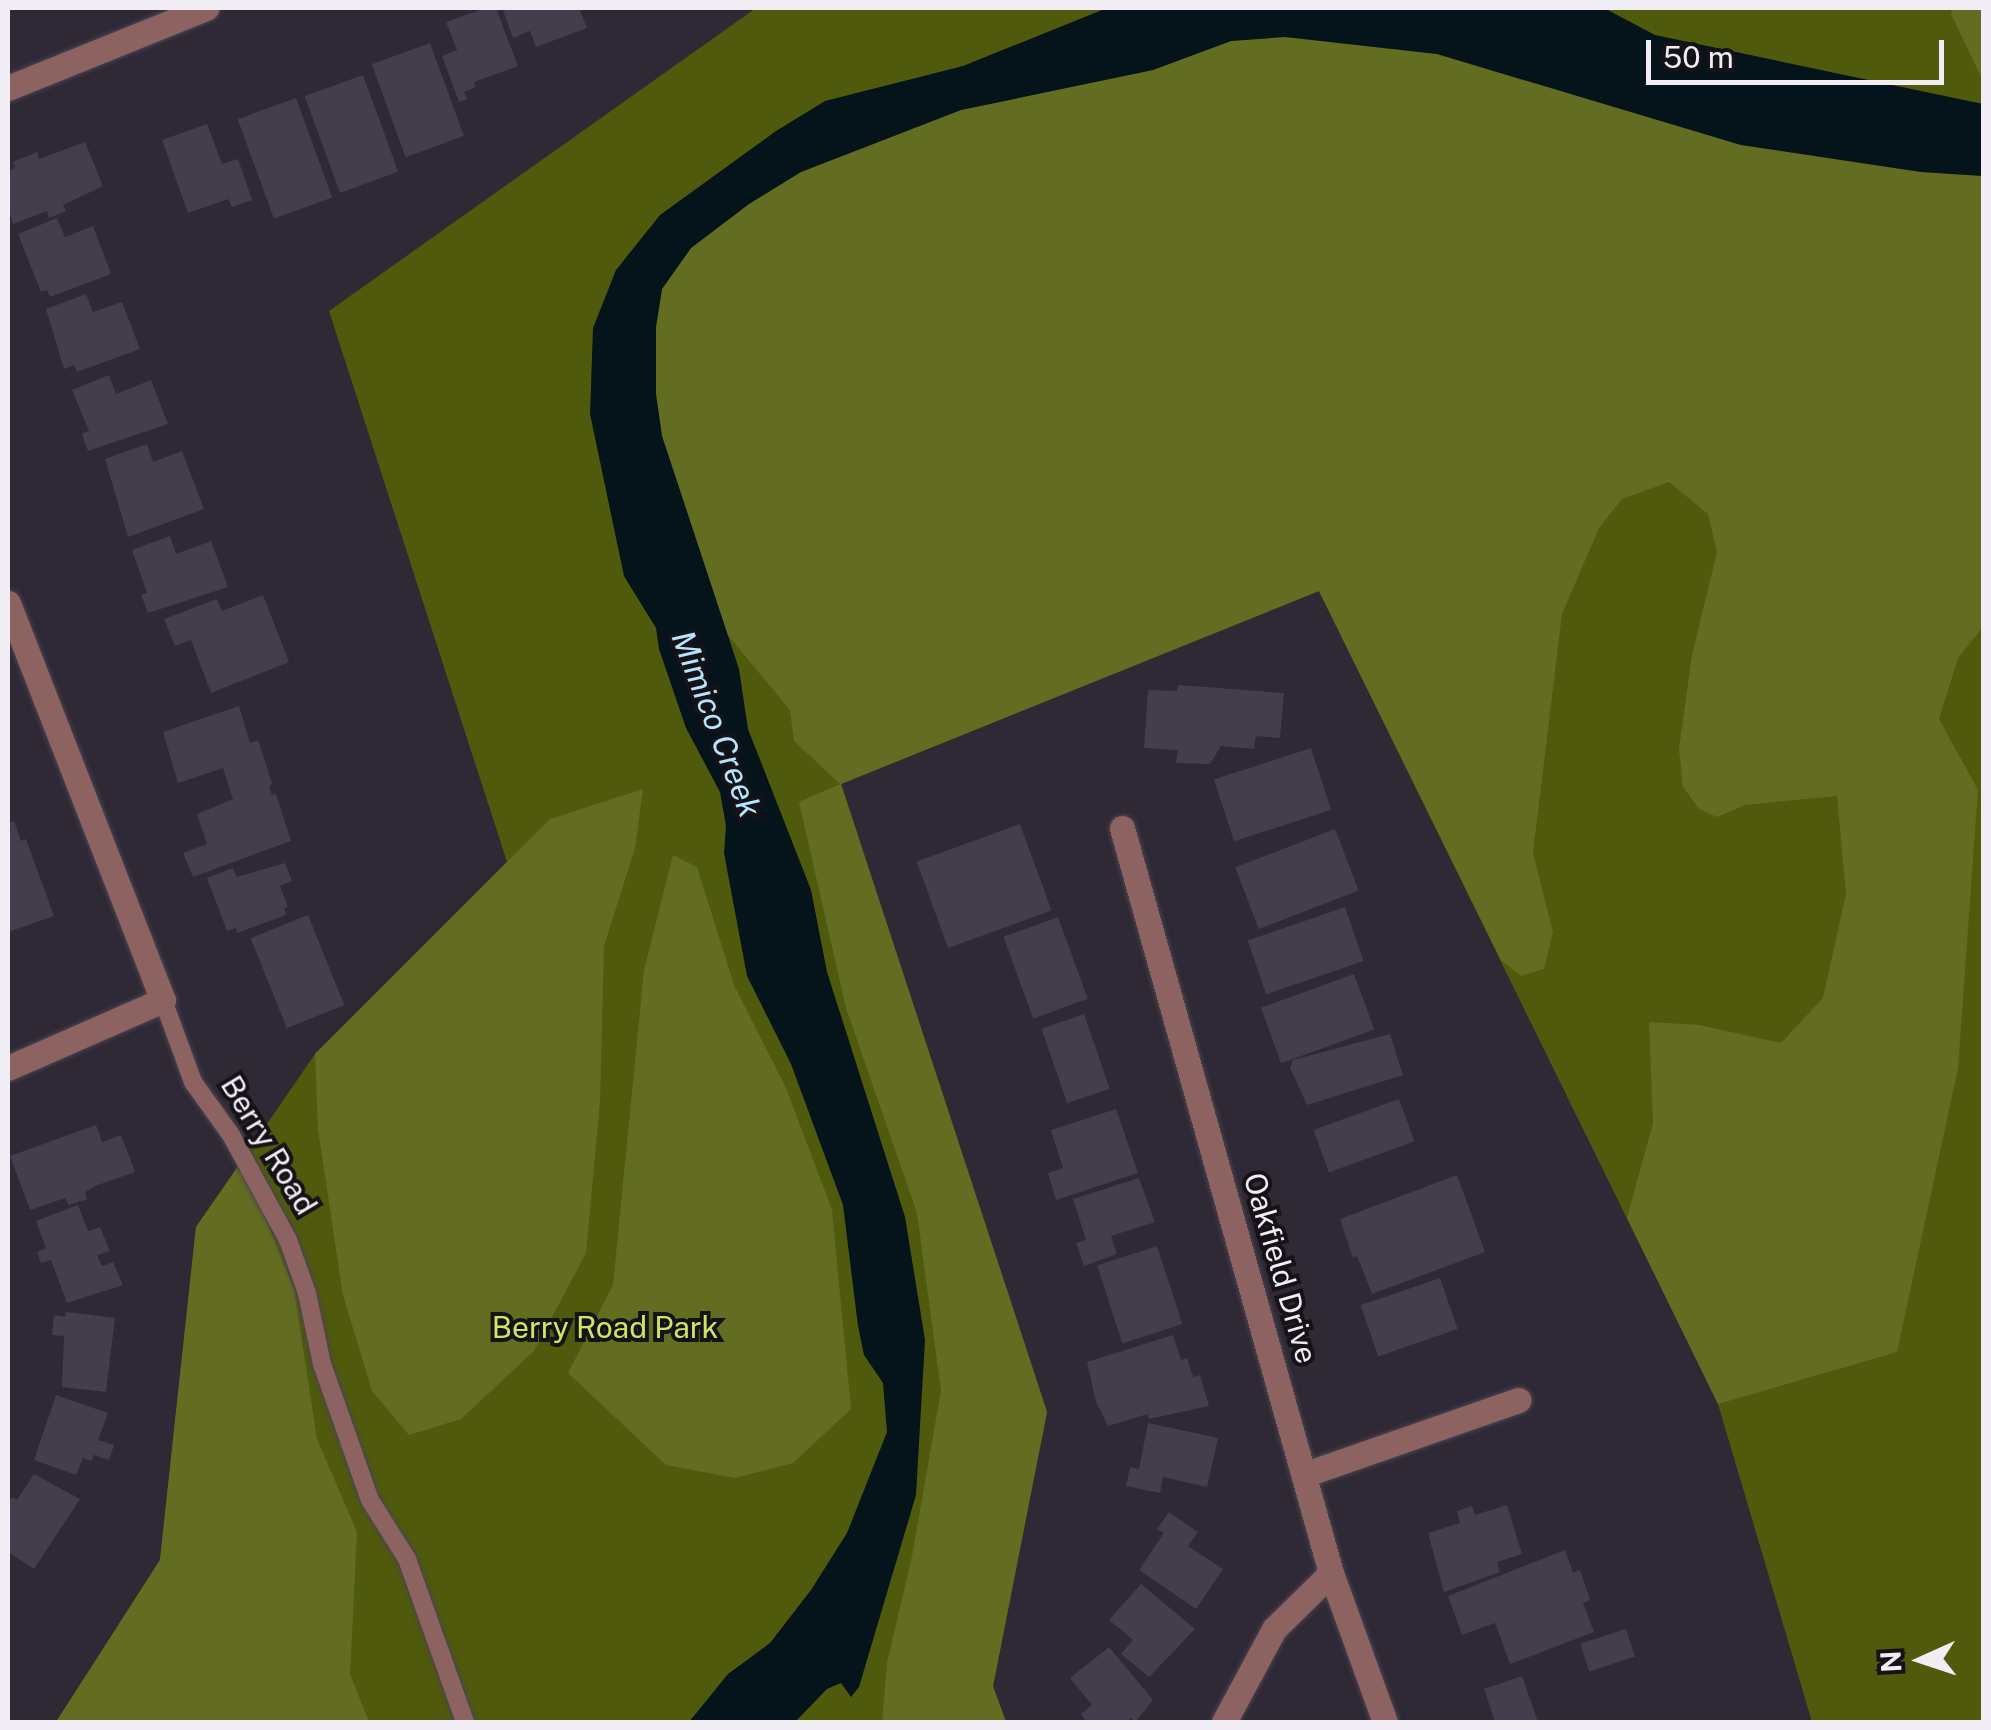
<!DOCTYPE html>
<style>
body{margin:0}
#map{position:relative;width:1991px;height:1730px;overflow:hidden;background:#2f2835;font-family:"Public Sans",sans-serif}
div>[style]{position:absolute}
.green>*{inset:0;background:#505a0c}
.forest>*{inset:0;background:#626d22}
.water>*{inset:0;background:#05131a}
.building>*{inset:0;background:#443d4b;transform-origin:0 0}
.roads{filter:drop-shadow(0 0 2px #4a4450) drop-shadow(0 0 2px #4a4450)}
.service>*{height:18px;margin:-9px;padding:0 9px;transform-origin:9px;border-radius:9px;background:#8d6362}
.minor>*{height:25px;margin:-12.5px;padding:0 12.5px;transform-origin:12.5px;border-radius:12.5px;background:#8d6362}
span{translate:-50% -50%;white-space:nowrap;text-align:center;line-height:1.15;-webkit-text-stroke:8px #151218;paint-order:stroke}
.street-label{font-size:30px;color:#f1edf5}
.park-label{font-size:30px;color:#d1e565}
.water-label{font-size:32px;color:#b4e7ff;font-style:italic}
.frame{position:absolute;inset:0;border:10px solid #f1edf5;pointer-events:none}
.north{position:absolute;left:1871px;top:1610px;width:100px;height:100px;-webkit-text-stroke:8px #151218;paint-order:stroke;rotate:267deg;font-size:28px;font-weight:700;line-height:40px;text-align:center;color:#f1edf5}
.north::after{content:'';display:block;margin:auto;width:35px;height:45px;background:#f1edf5;clip-path:polygon(50% 0,100% 100%,50% 72%,0 100%)}
.scale{position:absolute;left:1646px;top:40px;width:298px;height:45px;box-sizing:border-box;border:5px solid #f1edf5;border-top:0;padding-left:12px;font-size:30px;line-height:35px;white-space:nowrap;color:#f1edf5;-webkit-text-stroke:8px #151218;paint-order:stroke}
</style>
<div id="map">
<div class="green">
<i style="clip-path:polygon(756px 8px,1983px 8px,1983px 1722px,1812px 1722px,1718px 1404px,1319px 591px,841px 784px,1047px 1412px,993px 1686px,1006px 1722px,56px 1722px,160px 1560px,196px 1227px,315px 1054px,507px 862px,329px 311px)"></i>
</div>
<div class="forest">
<i style="clip-path:polygon(1952px 8px,1983px 8px,1983px 81px,1951px 14px)"></i>
<i style="clip-path:polygon(1285px 37px,1437px 54px,1741px 145px,1921px 172px,1983px 176px,1983px 627px,1958px 658px,1939px 719px,1978px 790px,1958px 1068px,1897px 1352px,1718px 1404px,1627px 1218px,1653px 1123px,1649px 1022px,1699px 1025px,1781px 1043px,1823px 998px,1846px 894px,1837px 796px,1745px 805px,1717px 817px,1699px 809px,1683px 787px,1679px 749px,1692px 655px,1717px 552px,1708px 514px,1669px 482px,1622px 499px,1599px 528px,1562px 614px,1533px 853px,1553px 932px,1544px 969px,1521px 976px,1501px 960px,1319px 591px,841px 784px,1047px 1412px,993px 1686px,1006px 1722px,882px 1722px,887px 1663px,912px 1556px,941px 1391px,917px 1213px,846px 1008px,799px 802px,840px 784px,794px 741px,790px 710px,727px 634px,662px 436px,656px 394px,656px 327px,662px 289px,691px 248px,749px 204px,801px 172px,961px 110px,1153px 70px,1231px 41px)"></i>
<i style="clip-path:polygon(643px 789px,635px 848px,604px 946px,600px 1102px,586px 1253px,534px 1351px,461px 1419px,409px 1435px,372px 1391px,343px 1295px,318px 1129px,315px 1054px,550px 819px)"></i>
<i style="clip-path:polygon(673px 855px,697px 867px,734px 985px,786px 1088px,832px 1210px,851px 1409px,793px 1463px,735px 1478px,666px 1465px,568px 1373px,613px 1285px,644px 970px)"></i>
<i style="clip-path:polygon(237px 1168px,254px 1191px,294px 1289px,317px 1439px,357px 1532px,350px 1674px,369px 1722px,56px 1722px,160px 1560px,196px 1227px)"></i>
</div>
<div class="water">
<i style="clip-path:polygon(1107px 8px,1604px 8px,1655px 35px,1983px 104px,1983px 176px,1921px 172px,1741px 145px,1437px 54px,1285px 37px,1231px 41px,1153px 70px,961px 110px,801px 172px,749px 204px,691px 248px,662px 289px,656px 327px,656px 394px,662px 436px,739px 669px,748px 729px,811px 890px,827px 972px,905px 1217px,925px 1340px,916px 1495px,859px 1687px,851px 1697px,841px 1683px,827px 1689px,795px 1722px,689px 1722px,728px 1674px,770px 1643px,811px 1590px,847px 1533px,887px 1432px,883px 1383px,864px 1355px,858px 1326px,843px 1205px,791px 1064px,747px 976px,724px 853px,726px 826px,720px 792px,686px 728px,659px 649px,656px 628px,624px 576px,590px 414px,593px 328px,616px 270px,660px 215px,776px 131px,825px 101px,963px 66px)"></i>
</div>
<div class="building">
<i style="clip-path:polygon(486px 8px,496px 8px,518px 66px,474px 82px,476px 87px,464px 92px,467px 99px,459px 102px,442px 56px,457px 50px,446px 22px)"></i>
<i style="clip-path:polygon(502px 8px,579px 8px,587px 28px,536px 47px,530px 31px,513px 38px)"></i>
<i style="left:430px;top:43px;width:99px;height:62px;rotate:70deg"></i>
<i style="left:363px;top:75px;width:103px;height:62px;rotate:70deg"></i>
<i style="left:296px;top:98px;width:106px;height:62px;rotate:70deg"></i>
<i style="clip-path:polygon(207px 124px,222px 164px,238px 159px,252px 200px,232px 207px,228px 199px,188px 213px,162px 140px)"></i>
<i style="clip-path:polygon(85px 142px,103px 186px,63px 205px,66px 211px,49px 218px,47px 211px,13px 224px,8px 208px,8px 171px,15px 168px,13px 162px,37px 152px,39px 159px)"></i>
<i style="clip-path:polygon(57px 218px,65px 237px,93px 226px,111px 274px,50px 297px,47px 290px,41px 292px,18px 234px)"></i>
<i style="clip-path:polygon(86px 294px,93px 312px,122px 302px,140px 349px,77px 372px,74px 365px,64px 369px,46px 309px)"></i>
<i style="clip-path:polygon(109px 375px,116px 394px,151px 380px,168px 424px,88px 451px,82px 434px,89px 431px,72px 390px)"></i>
<i style="clip-path:polygon(147px 444px,153px 462px,182px 451px,204px 509px,128px 537px,105px 459px)"></i>
<i style="clip-path:polygon(170px 536px,176px 554px,211px 541px,228px 587px,148px 613px,141px 595px,147px 593px,132px 550px)"></i>
<i style="clip-path:polygon(263px 595px,289px 662px,211px 693px,191px 640px,175px 646px,164px 619px,217px 599px,222px 611px)"></i>
<i style="clip-path:polygon(1178px 685px,1284px 693px,1280px 738px,1256px 736px,1254px 749px,1221px 746px,1210px 764px,1176px 763px,1178px 750px,1144px 748px,1148px 690px,1177px 691px)"></i>
<i style="clip-path:polygon(239px 706px,250px 743px,258px 740px,272px 783px,269px 787px,272px 795px,276px 794px,291px 841px,193px 877px,183px 853px,207px 844px,197px 814px,233px 799px,223px 768px,178px 783px,163px 732px)"></i>
<i style="left:1311px;top:748px;width:65px;height:102px;rotate:72deg"></i>
<i style="clip-path:polygon(14px 821px,21px 841px,26px 839px,54px 916px,8px 932px,8px 823px)"></i>
<i style="left:1020px;top:824px;width:92px;height:110px;rotate:70deg"></i>
<i style="left:1335px;top:829px;width:66px;height:107px;rotate:69deg"></i>
<i style="clip-path:polygon(285px 863px,292px 881px,280px 886px,288px 907px,284px 908px,286px 915px,237px 933px,236px 928px,227px 931px,207px 878px,233px 868px,237px 877px)"></i>
<i style="left:1345px;top:907px;width:57px;height:103px;rotate:71deg"></i>
<i style="left:308px;top:915px;width:97px;height:62px;rotate:68deg"></i>
<i style="left:1058px;top:917px;width:87px;height:58px;rotate:70deg"></i>
<i style="left:1354px;top:974px;width:59px;height:99px;rotate:70deg"></i>
<i style="left:1084px;top:1014px;width:79px;height:45px;rotate:71deg"></i>
<i style="clip-path:polygon(1390px 1034px,1403px 1075px,1307px 1105px,1290px 1068px,1293px 1060px)"></i>
<i style="left:1399px;top:1099px;width:45px;height:91px;rotate:70deg"></i>
<i style="clip-path:polygon(1116px 1109px,1138px 1173px,1056px 1200px,1048px 1173px,1063px 1168px,1051px 1130px)"></i>
<i style="clip-path:polygon(96px 1125px,102px 1142px,121px 1135px,135px 1172px,98px 1185px,85px 1192px,87px 1199px,69px 1205px,65px 1198px,30px 1210px,10px 1156px)"></i>
<i style="clip-path:polygon(1457px 1175px,1485px 1252px,1372px 1294px,1357px 1256px,1353px 1258px,1340px 1219px)"></i>
<i style="clip-path:polygon(1139px 1178px,1155px 1222px,1111px 1236px,1117px 1254px,1084px 1266px,1076px 1243px,1086px 1240px,1073px 1199px)"></i>
<i style="clip-path:polygon(78px 1205px,88px 1231px,100px 1227px,110px 1251px,97px 1255px,102px 1266px,113px 1262px,123px 1285px,67px 1303px,51px 1260px,41px 1263px,37px 1252px,46px 1248px,36px 1221px)"></i>
<i style="left:1157px;top:1246px;width:82px;height:63px;rotate:72deg"></i>
<i style="left:1440px;top:1278px;width:54px;height:84px;rotate:71deg"></i>
<i style="clip-path:polygon(66px 1312px,115px 1318px,106px 1392px,62px 1387px,64px 1336px,52px 1335px,54px 1315px,65px 1317px)"></i>
<i style="clip-path:polygon(1173px 1335px,1181px 1360px,1187px 1358px,1193px 1377px,1200px 1375px,1209px 1406px,1149px 1419px,1148px 1414px,1108px 1426px,1096px 1402px,1087px 1362px)"></i>
<i style="clip-path:polygon(56px 1395px,108px 1413px,98px 1440px,114px 1445px,109px 1460px,94px 1455px,91px 1461px,83px 1458px,76px 1475px,34px 1460px)"></i>
<i style="clip-path:polygon(1148px 1423px,1218px 1438px,1207px 1487px,1163px 1477px,1160px 1493px,1126px 1486px,1130px 1467px,1139px 1469px)"></i>
<i style="clip-path:polygon(34px 1474px,80px 1499px,34px 1569px,8px 1552px,8px 1503px,12px 1497px,17px 1500px)"></i>
<i style="clip-path:polygon(1507px 1505px,1522px 1554px,1497px 1562px,1500px 1572px,1444px 1592px,1428px 1533px,1460px 1523px,1457px 1511px,1472px 1506px,1475px 1515px)"></i>
<i style="clip-path:polygon(1169px 1512px,1198px 1532px,1188px 1546px,1223px 1569px,1196px 1609px,1139px 1570px,1164px 1533px,1157px 1529px)"></i>
<i style="clip-path:polygon(1565px 1550px,1573px 1573px,1580px 1570px,1590px 1600px,1583px 1603px,1594px 1632px,1510px 1664px,1495px 1623px,1462px 1635px,1448px 1596px)"></i>
<i style="clip-path:polygon(1141px 1584px,1195px 1629px,1149px 1677px,1121px 1654px,1133px 1640px,1109px 1620px)"></i>
<i style="left:1626px;top:1629px;width:29px;height:48px;rotate:72deg"></i>
<i style="clip-path:polygon(1109px 1647px,1153px 1700px,1135px 1722px,1131px 1718px,1126px 1722px,1087px 1722px,1081px 1714px,1092px 1705px,1070px 1678px)"></i>
<i style="clip-path:polygon(1522px 1676px,1538px 1722px,1495px 1722px,1484px 1689px)"></i>
</div>
<div class="roads">
<div class="service">
<i style="left:163px;top:1000px;width:87px;rotate:69.9deg"></i>
<i style="left:193px;top:1082px;width:65px;rotate:54.4deg"></i>
<i style="left:231px;top:1135px;width:119px;rotate:61.5deg"></i>
<i style="left:288px;top:1240px;width:56px;rotate:70.3deg"></i>
<i style="left:307px;top:1293px;width:73px;rotate:78.1deg"></i>
<i style="left:322px;top:1364px;width:144px;rotate:70.6deg"></i>
<i style="left:370px;top:1500px;width:70px;rotate:57.9deg"></i>
<i style="left:407px;top:1559px;width:173px;rotate:70.4deg"></i>
</div>
<div class="minor">
<i style="left:8px;top:88px;width:214px;rotate:-22deg"></i>
<i style="left:8px;top:603px;width:426px;rotate:68.7deg"></i>
<i style="left:163px;top:1000px;width:169px;rotate:156.3deg"></i>
<i style="left:1122px;top:828px;width:774px;rotate:74.33deg"></i>
<i style="left:1331px;top:1573px;width:158px;rotate:70.1deg"></i>
<i style="left:1306px;top:1474px;width:225px;rotate:-19.2deg"></i>
<i style="left:1224px;top:1722px;width:106px;rotate:-61.7deg"></i>
<i style="left:1274px;top:1629px;width:80px;rotate:-44.5deg"></i>
</div>
</div>
<div class="street-label">
<span style="left:269px;top:1145px;rotate:59deg">Berry Road</span>
<span style="left:1281px;top:1268px;rotate:74deg">Oakfield Drive</span>
</div>
<div class="park-label">
<span style="left:605px;top:1327px">Berry Road Park</span>
</div>
<div class="water-label">
<span style="left:716px;top:724px;rotate:69deg">Mimico Creek</span>
</div>
<div class="frame"></div>
<div class="north">N</div>
<div class="scale">50 m</div>
</div>
